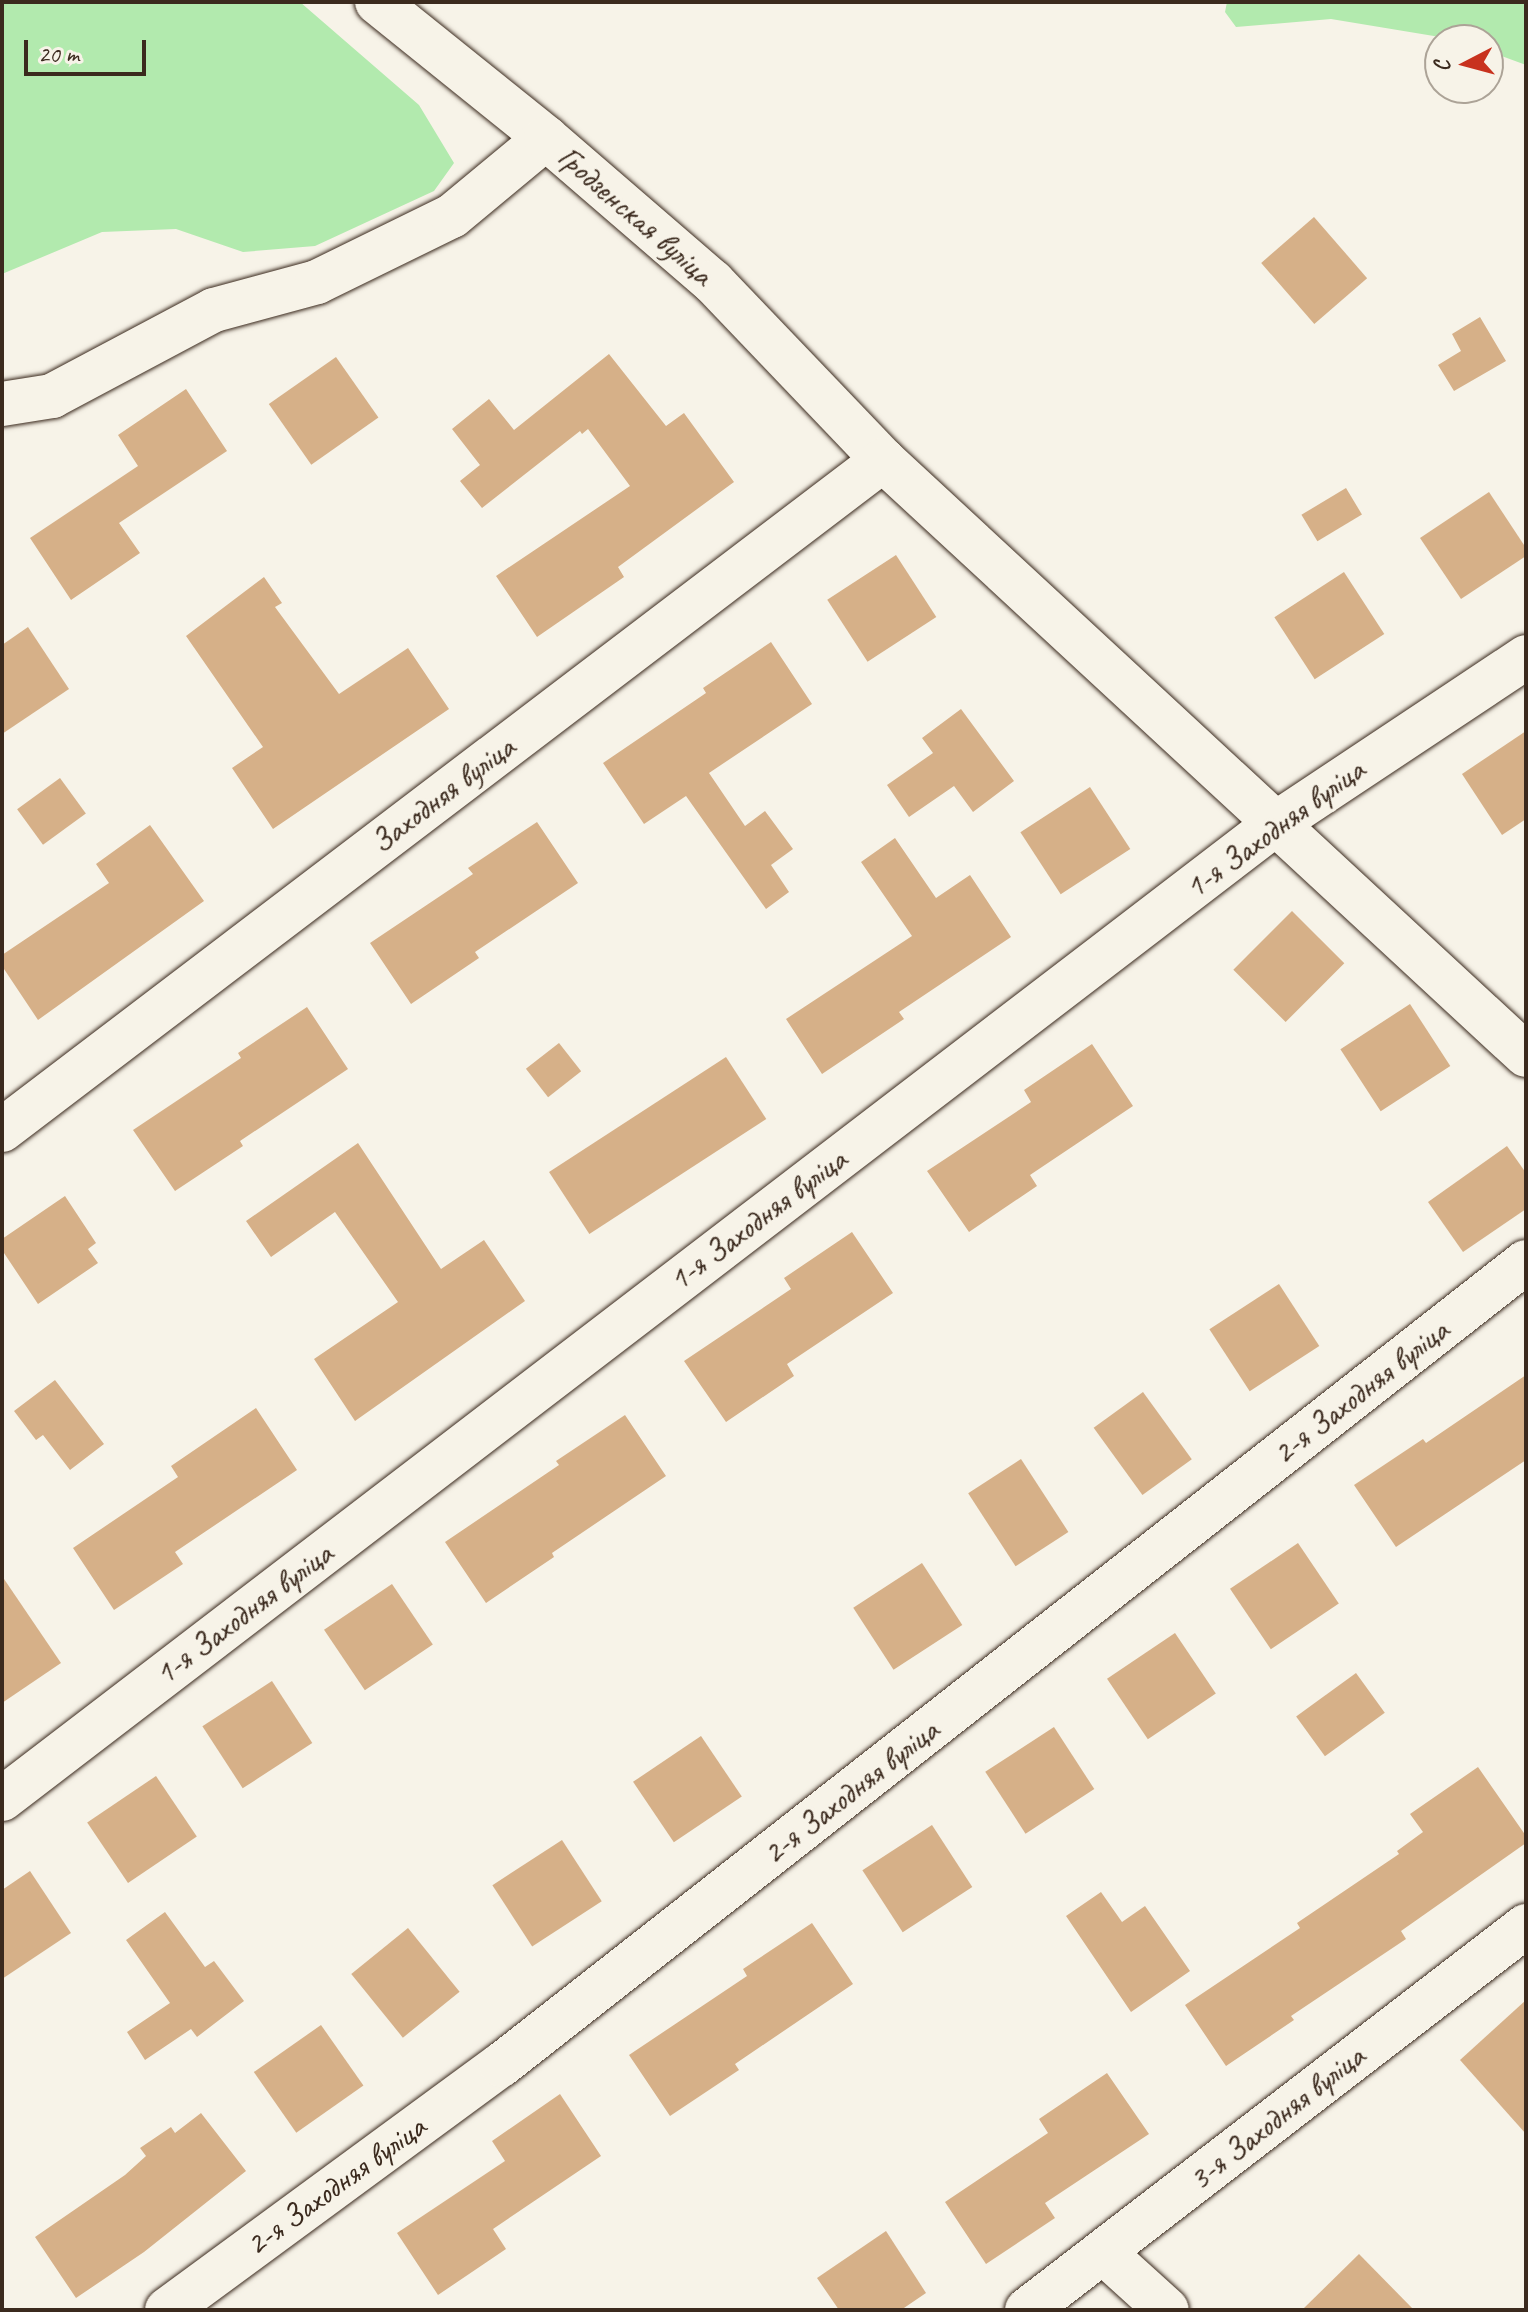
<!DOCTYPE html>
<meta charset="utf-8">
<style>
body{margin:0}
#map{position:relative;width:1528px;height:2312px;overflow:hidden;background:#f7f3e8;font-family:Caveat,sans-serif}
div>[style]{position:absolute}
.green>*{inset:0;background:#b2eaae}
.building>*{inset:0;background:#d6b088;transform-origin:0 0}
.roads{filter:drop-shadow(0 0 2px #3b2a1e) drop-shadow(0 0 2px #3b2a1e)}
.minor>*{height:44px;margin:-22px;padding:0 22px;transform-origin:22px;border-radius:22px;background:#f7f3e8}
span{translate:-50% -50%;white-space:nowrap;text-align:center;line-height:1.15;-webkit-text-stroke:6px #f7f3e8;paint-order:stroke}
.street-label{font-size:32px;color:#3b2a1e}
.frame{position:absolute;inset:0;border:4px solid #3b2a1e;pointer-events:none}
.north{position:absolute;left:1424px;top:24px;width:80px;height:80px;box-sizing:border-box;background:#f7f3e8;border:2px solid #aca397;border-radius:50%;rotate:264deg;font-size:22px;font-weight:700;line-height:32px;text-align:center;color:#3b2a1e}
.north::after{content:'';display:block;margin:auto;width:28px;height:36px;background:#c8321e;clip-path:polygon(50% 0,100% 100%,50% 72%,0 100%)}
.scale{position:absolute;left:24px;top:40px;width:122px;height:36px;box-sizing:border-box;border:4px solid #3b2a1e;border-top:0;padding-left:10px;font-size:24px;line-height:28px;white-space:nowrap;color:#3b2a1e;-webkit-text-stroke:6px #f7f3e8;paint-order:stroke}
</style>
<div id="map">
<div class="green">
<i style="clip-path:polygon(2px 2px,300px 2px,419px 105px,454px 163px,434px 191px,315px 246px,243px 252px,176px 229px,102px 232px,2px 274px)"></i>
<i style="clip-path:polygon(1227px 2px,1526px 2px,1526px 65px,1488px 51px,1488px 40px,1458px 40px,1331px 19px,1236px 27px,1225px 12px)"></i>
</div>
<div class="building">
<i style="left:1314px;top:217px;width:81px;height:70px;rotate:49deg"></i>
<i style="clip-path:polygon(1480px 317px,1506px 361px,1454px 391px,1438px 365px,1461px 351px,1452px 334px)"></i>
<i style="clip-path:polygon(609px 354px,666px 426px,684px 413px,734px 482px,618px 567px,624px 577px,537px 637px,496px 576px,630px 486px,588px 429px,582px 434px,580px 431px,482px 508px,460px 481px,480px 465px,452px 429px,489px 399px,514px 430px)"></i>
<i style="left:336px;top:357px;width:74px;height:82px;rotate:55deg"></i>
<i style="clip-path:polygon(186px 389px,227px 451px,119px 523px,140px 553px,71px 600px,30px 538px,138px 466px,118px 435px)"></i>
<i style="left:1346px;top:488px;width:31px;height:52px;rotate:59deg"></i>
<i style="clip-path:polygon(1489px 492px,1526px 548px,1526px 556px,1461px 599px,1420px 538px)"></i>
<i style="left:896px;top:555px;width:74px;height:82px;rotate:57deg"></i>
<i style="left:1344px;top:572px;width:74px;height:83px;rotate:57deg"></i>
<i style="clip-path:polygon(264px 577px,282px 603px,275px 607px,339px 694px,408px 648px,449px 709px,273px 829px,232px 768px,263px 747px,186px 636px)"></i>
<i style="clip-path:polygon(28px 627px,69px 689px,2px 734px,2px 645px)"></i>
<i style="clip-path:polygon(771px 642px,812px 704px,709px 773px,745px 826px,765px 811px,793px 849px,771px 865px,789px 892px,766px 909px,686px 796px,644px 824px,603px 763px,706px 693px,703px 688px)"></i>
<i style="clip-path:polygon(961px 709px,1014px 781px,973px 812px,954px 786px,909px 817px,887px 785px,933px 753px,922px 738px)"></i>
<i style="clip-path:polygon(1526px 731px,1526px 819px,1502px 835px,1462px 774px)"></i>
<i style="left:60px;top:778px;width:44px;height:53px;rotate:54deg"></i>
<i style="left:1090px;top:787px;width:74px;height:83px;rotate:57deg"></i>
<i style="clip-path:polygon(537px 822px,578px 883px,475px 952px,479px 958px,411px 1004px,370px 943px,473px 874px,468px 868px)"></i>
<i style="clip-path:polygon(150px 825px,204px 901px,38px 1020px,2px 966px,2px 955px,109px 883px,96px 864px)"></i>
<i style="clip-path:polygon(895px 838px,936px 898px,970px 875px,1011px 937px,899px 1012px,904px 1019px,822px 1074px,786px 1019px,912px 936px,861px 862px)"></i>
<i style="left:1292px;top:911px;width:74px;height:83px;rotate:45deg"></i>
<i style="left:1410px;top:1004px;width:74px;height:83px;rotate:57deg"></i>
<i style="clip-path:polygon(307px 1007px,348px 1069px,240px 1141px,243px 1146px,175px 1191px,133px 1130px,241px 1058px,238px 1053px)"></i>
<i style="left:559px;top:1043px;width:36px;height:42px;rotate:52deg"></i>
<i style="clip-path:polygon(1092px 1044px,1133px 1106px,1030px 1175px,1037px 1186px,969px 1232px,927px 1171px,1031px 1102px,1024px 1090px)"></i>
<i style="left:726px;top:1057px;width:74px;height:211px;rotate:57deg"></i>
<i style="clip-path:polygon(358px 1143px,441px 1269px,484px 1240px,525px 1301px,355px 1421px,314px 1359px,398px 1302px,335px 1212px,271px 1257px,246px 1221px)"></i>
<i style="clip-path:polygon(1507px 1146px,1526px 1173px,1526px 1209px,1463px 1252px,1428px 1202px)"></i>
<i style="clip-path:polygon(65px 1196px,96px 1243px,88px 1249px,98px 1263px,38px 1304px,2px 1250px,2px 1239px)"></i>
<i style="clip-path:polygon(852px 1232px,893px 1293px,787px 1364px,794px 1376px,726px 1422px,684px 1361px,791px 1289px,784px 1278px)"></i>
<i style="left:1279px;top:1284px;width:74px;height:83px;rotate:57deg"></i>
<i style="clip-path:polygon(1526px 1375px,1526px 1460px,1396px 1547px,1354px 1485px,1423px 1439px,1426px 1443px)"></i>
<i style="clip-path:polygon(55px 1380px,104px 1444px,70px 1470px,43px 1435px,36px 1440px,14px 1411px)"></i>
<i style="left:1143px;top:1392px;width:83px;height:61px;rotate:54deg"></i>
<i style="clip-path:polygon(256px 1408px,297px 1470px,175px 1552px,183px 1564px,114px 1610px,73px 1548px,178px 1477px,171px 1466px)"></i>
<i style="clip-path:polygon(625px 1415px,666px 1476px,552px 1553px,554px 1557px,486px 1603px,445px 1542px,559px 1465px,556px 1461px)"></i>
<i style="left:1021px;top:1459px;width:87px;height:63px;rotate:57deg"></i>
<i style="left:1298px;top:1543px;width:73px;height:82px;rotate:56deg"></i>
<i style="left:922px;top:1563px;width:74px;height:82px;rotate:57deg"></i>
<i style="clip-path:polygon(2px 1576px,61px 1663px,2px 1703px)"></i>
<i style="left:392px;top:1584px;width:73px;height:82px;rotate:56deg"></i>
<i style="left:1175px;top:1633px;width:73px;height:82px;rotate:56deg"></i>
<i style="left:1356px;top:1673px;width:49px;height:74px;rotate:54deg"></i>
<i style="left:272px;top:1681px;width:74px;height:83px;rotate:57deg"></i>
<i style="left:1054px;top:1727px;width:74px;height:82px;rotate:57deg"></i>
<i style="left:701px;top:1736px;width:73px;height:82px;rotate:56deg"></i>
<i style="clip-path:polygon(1478px 1767px,1526px 1836px,1526px 1843px,1401px 1931px,1406px 1939px,1291px 2016px,1294px 2020px,1226px 2066px,1185px 2005px,1300px 1928px,1297px 1923px,1399px 1854px,1397px 1851px,1423px 1832px,1410px 1814px)"></i>
<i style="left:156px;top:1776px;width:73px;height:83px;rotate:56deg"></i>
<i style="left:932px;top:1825px;width:74px;height:83px;rotate:57deg"></i>
<i style="left:562px;top:1840px;width:73px;height:83px;rotate:57deg"></i>
<i style="clip-path:polygon(30px 1871px,71px 1933px,2px 1979px,2px 1890px)"></i>
<i style="clip-path:polygon(1101px 1892px,1122px 1922px,1145px 1906px,1190px 1971px,1131px 2012px,1066px 1916px)"></i>
<i style="clip-path:polygon(165px 1912px,205px 1967px,214px 1961px,244px 2001px,197px 2037px,191px 2029px,145px 2060px,127px 2032px,170px 2003px,126px 1940px)"></i>
<i style="clip-path:polygon(812px 1923px,853px 1984px,735px 2064px,739px 2070px,670px 2116px,629px 2055px,747px 1976px,743px 1969px)"></i>
<i style="left:408px;top:1928px;width:82px;height:73px;rotate:51deg"></i>
<i style="clip-path:polygon(1526px 2000px,1526px 2134px,1460px 2060px)"></i>
<i style="left:321px;top:2025px;width:74px;height:82px;rotate:55deg"></i>
<i style="clip-path:polygon(1107px 2073px,1149px 2134px,1045px 2203px,1055px 2218px,986px 2264px,945px 2202px,1048px 2133px,1039px 2119px)"></i>
<i style="clip-path:polygon(560px 2094px,601px 2156px,493px 2229px,506px 2249px,438px 2295px,397px 2233px,505px 2161px,492px 2141px)"></i>
<i style="clip-path:polygon(201px 2113px,246px 2171px,144px 2252px,76px 2298px,35px 2237px,125px 2175px,146px 2156px,140px 2148px,171px 2127px,175px 2133px)"></i>
<i style="clip-path:polygon(886px 2231px,926px 2293px,901px 2310px,839px 2310px,817px 2278px)"></i>
<i style="clip-path:polygon(1359px 2254px,1414px 2310px,1302px 2310px)"></i>
</div>
<div class="roads">
<div class="minor">
<i style="left:377px;top:2px;width:217px;rotate:38.8deg"></i>
<i style="left:2px;top:404px;width:51px;rotate:-9.1deg"></i>
<i style="left:52px;top:396px;width:183px;rotate:-28deg"></i>
<i style="left:214px;top:310px;width:107px;rotate:-15.2deg"></i>
<i style="left:317px;top:282px;width:150px;rotate:-26.1deg"></i>
<i style="left:452px;top:216px;width:122px;rotate:-39.7deg"></i>
<i style="left:546px;top:138px;width:221px;rotate:40.8deg"></i>
<i style="left:713px;top:282px;width:246px;rotate:46.3deg"></i>
<i style="left:883px;top:460px;width:876px;rotate:42.78deg"></i>
<i style="left:2px;top:1130px;width:1107px;rotate:-37.25deg"></i>
<i style="left:2px;top:1799px;width:1607px;rotate:-37.44deg"></i>
<i style="left:1278px;top:822px;width:298px;rotate:-33.6deg"></i>
<i style="left:1103px;top:2252px;width:86px;rotate:42.2deg"></i>
<i style="left:167px;top:2310px;width:414px;rotate:-36.3deg"></i>
<i style="left:501px;top:2065px;width:1302px;rotate:-38.08deg"></i>
<i style="left:1027px;top:2310px;width:630px;rotate:-37.58deg"></i>
</div>
</div>
<div class="street-label">
<span style="left:635px;top:216px;rotate:41deg">Гродзенская вуліца</span>
<span style="left:443px;top:795px;rotate:-37deg">Заходняя вуліца</span>
<span style="left:1275px;top:829px;rotate:-36deg">1-я Заходняя вуліца</span>
<span style="left:758px;top:1220px;rotate:-37deg">1-я Заходняя вуліца</span>
<span style="left:1361px;top:1392px;rotate:-38deg">2-я Заходняя вуліца</span>
<span style="left:244px;top:1614px;rotate:-37deg">1-я Заходняя вуліца</span>
<span style="left:851px;top:1792px;rotate:-38deg">2-я Заходняя вуліца</span>
<span style="left:1277px;top:2118px;rotate:-38deg">3-я Заходняя вуліца</span>
<span style="left:336px;top:2186px;rotate:-36deg">2-я Заходняя вуліца</span>
</div>
<div class="frame"></div>
<div class="north">С</div>
<div class="scale">20 m</div>
</div>
